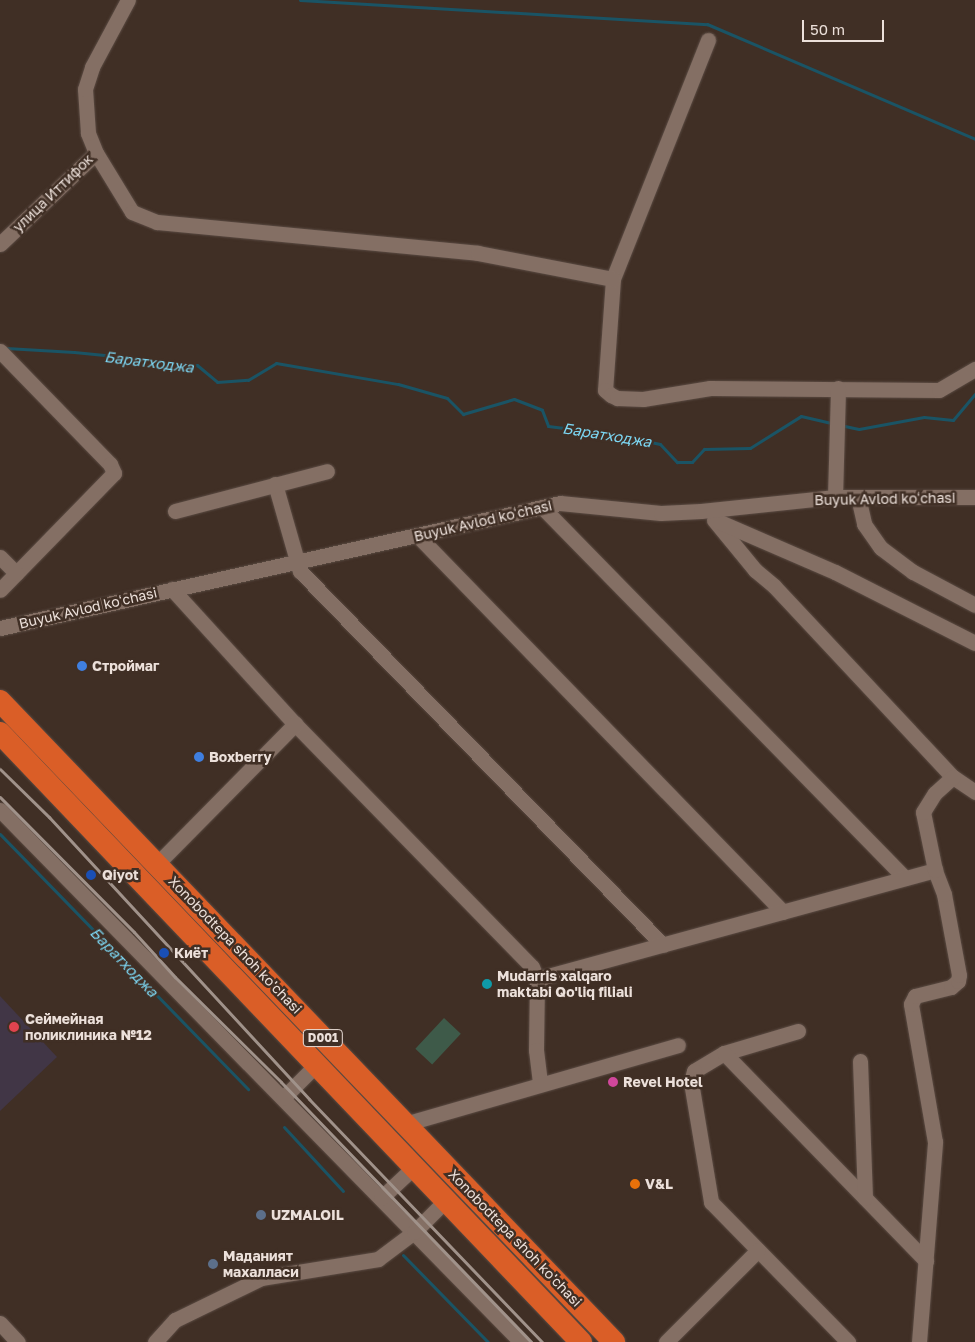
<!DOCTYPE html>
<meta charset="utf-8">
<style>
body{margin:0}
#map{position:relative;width:975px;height:1342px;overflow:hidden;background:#402f25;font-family:"Golos Text",sans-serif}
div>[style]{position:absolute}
.medical>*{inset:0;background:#413646}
.green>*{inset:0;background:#3e5a49;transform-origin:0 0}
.stream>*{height:3px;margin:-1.5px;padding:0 1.5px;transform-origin:1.5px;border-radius:1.5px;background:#1a5465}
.roads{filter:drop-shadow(0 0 1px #5a4b43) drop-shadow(0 0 1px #5a4b43)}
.minor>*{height:15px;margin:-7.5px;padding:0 7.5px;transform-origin:7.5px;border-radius:7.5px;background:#846f64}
.highway>*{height:22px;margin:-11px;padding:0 11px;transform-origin:11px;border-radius:11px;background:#da5e27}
.rail>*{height:3px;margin:-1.5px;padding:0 1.5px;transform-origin:1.5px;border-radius:1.5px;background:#a0928a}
.dots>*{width:14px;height:14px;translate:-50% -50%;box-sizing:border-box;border:2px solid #402f25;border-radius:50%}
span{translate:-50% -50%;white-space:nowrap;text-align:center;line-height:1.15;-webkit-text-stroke:5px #402f25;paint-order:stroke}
.shield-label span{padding:1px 4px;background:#402f25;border:1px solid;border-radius:4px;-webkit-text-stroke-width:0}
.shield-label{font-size:12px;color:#ece0da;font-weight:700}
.street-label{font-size:14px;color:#ece0da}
.poi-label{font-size:14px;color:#ece0da;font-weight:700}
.left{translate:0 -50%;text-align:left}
.water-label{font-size:15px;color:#7cd6f2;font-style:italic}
.scale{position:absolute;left:802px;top:20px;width:82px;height:22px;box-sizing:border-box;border:2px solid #ece0da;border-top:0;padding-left:6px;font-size:15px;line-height:18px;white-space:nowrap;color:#ece0da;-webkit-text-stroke:4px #402f25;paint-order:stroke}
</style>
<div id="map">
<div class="medical">
<i style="clip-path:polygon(0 996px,57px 1057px,0 1111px)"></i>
</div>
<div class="green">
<i style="left:444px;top:1018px;width:23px;height:42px;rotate:43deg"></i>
</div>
<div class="stream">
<i style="left:300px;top:0;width:408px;rotate:3.4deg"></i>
<i style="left:707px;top:24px;width:292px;rotate:23.2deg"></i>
<i style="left:6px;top:348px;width:68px;rotate:3.4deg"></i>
<i style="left:74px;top:352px;width:71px;rotate:5.6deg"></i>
<i style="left:145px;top:359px;width:28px;rotate:15deg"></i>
<i style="left:172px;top:366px;width:25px;rotate:-2deg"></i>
<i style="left:197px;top:365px;width:26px;rotate:40deg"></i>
<i style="left:217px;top:382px;width:31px;rotate:-4deg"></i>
<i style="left:248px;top:380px;width:33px;rotate:-31deg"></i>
<i style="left:276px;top:363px;width:124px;rotate:9.8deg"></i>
<i style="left:398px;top:384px;width:51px;rotate:15.9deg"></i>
<i style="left:447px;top:398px;width:23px;rotate:45deg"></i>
<i style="left:463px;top:414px;width:53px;rotate:-16.4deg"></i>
<i style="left:514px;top:399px;width:30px;rotate:21deg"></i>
<i style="left:542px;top:410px;width:17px;rotate:69deg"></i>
<i style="left:548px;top:426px;width:65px;rotate:7deg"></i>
<i style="left:613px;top:434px;width:48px;rotate:12deg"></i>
<i style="left:660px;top:444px;width:25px;rotate:47deg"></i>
<i style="left:677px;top:462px;width:15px"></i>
<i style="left:692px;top:462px;width:18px;rotate:-47deg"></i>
<i style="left:704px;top:449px;width:46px;rotate:-1.2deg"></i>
<i style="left:750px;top:448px;width:60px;rotate:-32.1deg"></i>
<i style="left:801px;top:416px;width:32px;rotate:13deg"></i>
<i style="left:840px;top:425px;width:19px;rotate:12deg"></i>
<i style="left:859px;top:429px;width:66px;rotate:-10.5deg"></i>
<i style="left:924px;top:417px;width:29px;rotate:6deg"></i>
<i style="left:953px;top:420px;width:34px;rotate:-50deg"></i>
<i style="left:0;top:834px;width:356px;rotate:45.8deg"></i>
<i style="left:284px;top:1127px;width:87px;rotate:47.3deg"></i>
<i style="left:403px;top:1255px;width:122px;rotate:45.7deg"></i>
</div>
<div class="roads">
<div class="minor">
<i style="left:708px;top:40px;width:257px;rotate:111.7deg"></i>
<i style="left:613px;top:279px;width:111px;rotate:94.1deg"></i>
<i style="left:605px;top:390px;width:8px;rotate:40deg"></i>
<i style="left:611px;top:395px;width:7px;rotate:27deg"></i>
<i style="left:617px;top:398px;width:26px;rotate:2deg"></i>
<i style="left:643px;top:399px;width:68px;rotate:-9.3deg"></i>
<i style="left:710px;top:388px;width:229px;rotate:0.5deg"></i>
<i style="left:939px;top:390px;width:42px;rotate:-30.3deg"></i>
<i style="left:96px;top:153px;width:69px;rotate:58.6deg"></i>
<i style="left:132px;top:212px;width:27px;rotate:22deg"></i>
<i style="left:157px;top:222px;width:322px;rotate:5.5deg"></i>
<i style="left:478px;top:253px;width:137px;rotate:10.9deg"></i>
<i style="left:0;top:244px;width:132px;rotate:-43.5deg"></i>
<i style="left:96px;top:153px;width:22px;rotate:-112deg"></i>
<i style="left:88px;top:133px;width:44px;rotate:-93.9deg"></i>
<i style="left:85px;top:89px;width:23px;rotate:-72deg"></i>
<i style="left:92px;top:67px;width:76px;rotate:-61.8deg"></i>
<i style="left:0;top:351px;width:158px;rotate:45.8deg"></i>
<i style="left:110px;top:464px;width:10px;rotate:66deg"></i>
<i style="left:114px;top:473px;width:163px;rotate:134.3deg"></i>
<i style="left:275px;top:484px;width:91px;rotate:74deg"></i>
<i style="left:300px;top:571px;width:521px;rotate:45.86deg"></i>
<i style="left:835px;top:497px;width:109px;rotate:-88.4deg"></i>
<i style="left:858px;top:497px;width:28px;rotate:77deg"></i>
<i style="left:864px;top:524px;width:29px;rotate:55deg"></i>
<i style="left:881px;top:548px;width:40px;rotate:37deg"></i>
<i style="left:913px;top:572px;width:70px;rotate:28deg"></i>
<i style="left:542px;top:507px;width:519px;rotate:45.62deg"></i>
<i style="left:175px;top:511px;width:157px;rotate:-14.7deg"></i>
<i style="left:714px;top:520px;width:65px;rotate:50.6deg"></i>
<i style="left:755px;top:570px;width:25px;rotate:40deg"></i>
<i style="left:774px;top:586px;width:262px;rotate:46.9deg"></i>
<i style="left:953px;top:777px;width:27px;rotate:34deg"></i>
<i style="left:715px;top:520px;width:131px;rotate:23.4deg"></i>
<i style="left:835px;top:572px;width:157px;rotate:26.9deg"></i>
<i style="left:418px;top:536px;width:524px;rotate:45.85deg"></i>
<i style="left:0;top:557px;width:23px;rotate:45deg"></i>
<i style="left:172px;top:589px;width:183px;rotate:47.7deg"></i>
<i style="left:295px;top:724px;width:339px;rotate:45.7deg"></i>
<i style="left:532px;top:967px;width:13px;rotate:67deg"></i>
<i style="left:537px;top:979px;width:71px;rotate:90.8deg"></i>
<i style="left:536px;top:1050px;width:34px;rotate:83deg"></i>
<i style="left:0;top:628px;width:574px;rotate:-12.58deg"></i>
<i style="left:560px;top:503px;width:101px;rotate:5.7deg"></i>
<i style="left:661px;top:513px;width:40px;rotate:-2.9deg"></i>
<i style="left:701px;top:511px;width:135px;rotate:-6deg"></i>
<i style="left:835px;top:497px;width:140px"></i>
<i style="left:0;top:810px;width:745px;rotate:45.6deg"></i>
<i style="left:157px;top:864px;width:197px;rotate:-45.4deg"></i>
<i style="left:537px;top:979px;width:413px;rotate:-15.3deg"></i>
<i style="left:798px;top:1031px;width:77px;rotate:163.4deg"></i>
<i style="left:724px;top:1053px;width:35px;rotate:149deg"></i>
<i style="left:694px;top:1071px;width:11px;rotate:105deg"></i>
<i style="left:691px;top:1082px;width:122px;rotate:80.5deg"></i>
<i style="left:711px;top:1202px;width:196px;rotate:45.6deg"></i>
<i style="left:724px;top:1053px;width:290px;rotate:45.8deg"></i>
<i style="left:860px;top:1061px;width:137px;rotate:87.9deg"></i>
<i style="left:283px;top:1098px;width:48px;rotate:-45deg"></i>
<i style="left:405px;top:1124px;width:284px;rotate:-16.1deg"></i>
<i style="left:381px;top:1198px;width:45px;rotate:-43.2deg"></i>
<i style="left:0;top:1323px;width:26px;rotate:47deg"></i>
<i style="left:155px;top:1342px;width:30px;rotate:-48deg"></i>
<i style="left:175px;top:1320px;width:96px;rotate:-26deg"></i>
<i style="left:261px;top:1278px;width:119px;rotate:-9.2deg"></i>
<i style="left:378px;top:1259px;width:45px;rotate:-36.9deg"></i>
<i style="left:414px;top:1232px;width:47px;rotate:-45deg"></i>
<i style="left:666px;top:1342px;width:130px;rotate:-45deg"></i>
<i style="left:919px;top:1342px;width:201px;rotate:-85.4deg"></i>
<i style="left:935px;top:1142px;width:140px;rotate:-99.9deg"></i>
<i style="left:911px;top:1004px;width:9px;rotate:-63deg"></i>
<i style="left:915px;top:996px;width:37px;rotate:-14deg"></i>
<i style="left:951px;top:987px;width:9px;rotate:-41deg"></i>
<i style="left:958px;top:981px;width:6px;rotate:-81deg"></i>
<i style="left:959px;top:975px;width:82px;rotate:-100.5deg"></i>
<i style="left:944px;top:894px;width:26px;rotate:-111deg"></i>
<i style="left:935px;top:870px;width:59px;rotate:-101.7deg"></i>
<i style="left:923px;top:812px;width:22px;rotate:-58deg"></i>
<i style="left:935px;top:793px;width:24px;rotate:-42deg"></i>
</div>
<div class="highway">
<i style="left:0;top:701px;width:888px;rotate:46.23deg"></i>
<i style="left:0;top:733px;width:842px;rotate:46.35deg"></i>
</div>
</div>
<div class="rail">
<i style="left:0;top:769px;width:69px;rotate:44.4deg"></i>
<i style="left:49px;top:817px;width:384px;rotate:47.3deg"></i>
<i style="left:309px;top:1099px;width:337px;rotate:46.2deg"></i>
<i style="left:0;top:797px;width:190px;rotate:45.2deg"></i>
<i style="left:134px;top:932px;width:61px;rotate:47.7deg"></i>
<i style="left:175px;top:977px;width:149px;rotate:44.7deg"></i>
<i style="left:281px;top:1082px;width:361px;rotate:46.1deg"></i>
</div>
<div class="dots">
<i style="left:82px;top:666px;background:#3f7fe0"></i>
<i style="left:199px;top:757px;background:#3f7fe0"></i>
<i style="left:91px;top:875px;background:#1a4fb4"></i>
<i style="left:164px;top:953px;background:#1a4fb4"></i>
<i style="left:487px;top:984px;background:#0f9aa8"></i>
<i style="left:14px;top:1027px;background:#e0444e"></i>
<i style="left:613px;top:1082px;background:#d1479c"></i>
<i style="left:635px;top:1184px;background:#e8710a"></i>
<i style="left:261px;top:1215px;background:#5c6f8a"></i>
<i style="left:213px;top:1264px;background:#5c6f8a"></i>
</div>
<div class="shield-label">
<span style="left:323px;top:1038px">D001</span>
</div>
<div class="street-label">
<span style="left:53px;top:193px;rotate:-44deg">улица Иттифок</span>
<span style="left:885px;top:499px;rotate:-1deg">Buyuk Avlod koʻchasi</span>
<span style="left:483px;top:521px;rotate:-13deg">Buyuk Avlod koʻchasi</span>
<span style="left:88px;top:608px;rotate:-13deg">Buyuk Avlod koʻchasi</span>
<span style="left:235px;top:945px;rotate:46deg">Xonobodtepa shoh ko'chasi</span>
<span style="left:515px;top:1238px;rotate:46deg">Xonobodtepa shoh ko'chasi</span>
</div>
<div class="poi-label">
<span class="left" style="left:92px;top:666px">Строймаг</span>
<span class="left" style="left:209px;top:757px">Boxberry</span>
<span class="left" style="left:102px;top:875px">Qiyot</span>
<span class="left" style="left:174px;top:953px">Киёт</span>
<span class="left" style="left:497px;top:984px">Mudarris xalqaro<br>maktabi Qo'liq filiali</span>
<span class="left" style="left:25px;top:1027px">Сеймейная<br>поликлиника №12</span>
<span class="left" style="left:623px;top:1082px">Revel Hotel</span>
<span class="left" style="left:645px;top:1184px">V&amp;L</span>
<span class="left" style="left:271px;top:1215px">UZMALOIL</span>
<span class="left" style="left:223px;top:1264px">Маданият<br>махалласи</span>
</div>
<div class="water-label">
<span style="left:149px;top:362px;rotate:7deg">Баратходжа</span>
<span style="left:607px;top:435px;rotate:9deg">Баратходжа</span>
<span style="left:124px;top:962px;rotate:46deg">Баратходжа</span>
</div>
<div class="scale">50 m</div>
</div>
